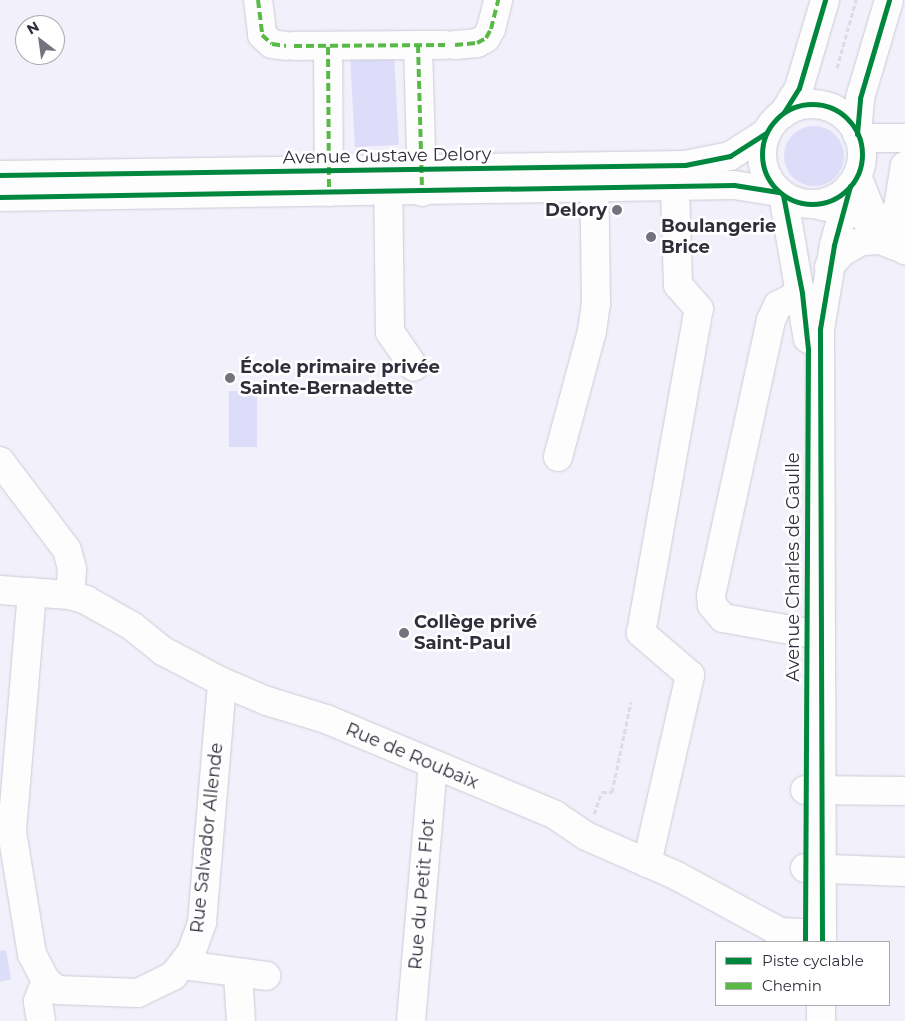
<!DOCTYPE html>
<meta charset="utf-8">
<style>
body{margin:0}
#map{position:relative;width:905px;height:1021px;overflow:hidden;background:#f1f0fb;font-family:Montserrat,sans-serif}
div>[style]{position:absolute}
.green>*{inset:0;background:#dddcf9;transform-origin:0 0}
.round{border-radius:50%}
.path>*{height:3px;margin-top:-1.5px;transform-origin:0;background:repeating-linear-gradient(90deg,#dddde1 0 5px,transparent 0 7.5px)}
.roads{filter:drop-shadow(0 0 1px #ccccd6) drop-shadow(0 0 1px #ccccd6)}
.minor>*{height:28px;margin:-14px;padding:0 14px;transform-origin:14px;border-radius:14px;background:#fdfdfe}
.major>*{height:28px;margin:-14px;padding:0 14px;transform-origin:14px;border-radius:14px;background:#fdfdfe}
.major>.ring{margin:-14px;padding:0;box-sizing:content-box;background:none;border:28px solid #fdfdfe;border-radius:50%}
.quiet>*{height:4px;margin-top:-2px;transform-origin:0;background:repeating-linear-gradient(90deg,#58b947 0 8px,transparent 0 12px)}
.cycleway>*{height:5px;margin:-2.5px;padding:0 2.5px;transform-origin:2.5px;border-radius:2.5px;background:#00873e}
.cycleway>.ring{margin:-2.5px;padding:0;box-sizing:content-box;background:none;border:5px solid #00873e;border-radius:50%}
.dots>*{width:14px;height:14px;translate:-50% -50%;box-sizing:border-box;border:2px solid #fff;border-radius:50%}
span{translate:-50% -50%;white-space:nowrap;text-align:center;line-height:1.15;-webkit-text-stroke:5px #fff;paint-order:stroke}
.street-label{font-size:18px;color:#2f2e3a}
.poi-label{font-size:18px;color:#2f2e3a;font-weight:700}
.right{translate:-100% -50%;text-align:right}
.left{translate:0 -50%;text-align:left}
.legend{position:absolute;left:715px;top:941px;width:175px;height:65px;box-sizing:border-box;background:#fff;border:1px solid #acabb0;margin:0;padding:6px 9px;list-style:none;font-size:15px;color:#2f2e3a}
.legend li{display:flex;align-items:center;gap:10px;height:25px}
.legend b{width:25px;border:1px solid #acabb0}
.north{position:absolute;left:15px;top:15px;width:50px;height:50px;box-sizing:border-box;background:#fff;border:1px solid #acabb0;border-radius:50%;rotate:330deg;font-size:14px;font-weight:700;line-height:20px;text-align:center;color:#2f2e3a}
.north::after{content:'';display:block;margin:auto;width:18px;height:22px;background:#73727e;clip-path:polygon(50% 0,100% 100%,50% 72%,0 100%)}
</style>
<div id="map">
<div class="green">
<i style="left:394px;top:53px;width:92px;height:44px;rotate:87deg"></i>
<i class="round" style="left:784px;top:126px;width:60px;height:60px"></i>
<i style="left:229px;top:391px;width:28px;height:56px"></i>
<i style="clip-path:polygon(6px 950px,11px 979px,0 982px,0 951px)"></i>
</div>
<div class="path">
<i style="left:837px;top:68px;width:71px;rotate:-74.4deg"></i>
<i style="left:594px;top:814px;width:23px;rotate:-70deg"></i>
<i style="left:602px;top:792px;width:10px"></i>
<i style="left:612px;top:792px;width:92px;rotate:-78.1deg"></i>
</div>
<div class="roads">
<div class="minor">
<i style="left:258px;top:0;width:35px;rotate:83deg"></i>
<i style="left:262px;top:35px;width:13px;rotate:42deg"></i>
<i style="left:272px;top:44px;width:14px;rotate:8deg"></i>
<i style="left:418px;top:45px;width:147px;rotate:88.4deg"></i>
<i style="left:455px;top:45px;width:22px;rotate:-5deg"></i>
<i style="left:477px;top:43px;width:10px;rotate:-29deg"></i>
<i style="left:486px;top:38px;width:10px;rotate:-61deg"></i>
<i style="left:491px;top:29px;width:30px;rotate:-76deg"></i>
<i style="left:294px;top:46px;width:151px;rotate:-0.4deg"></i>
<i style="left:328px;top:47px;width:145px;rotate:89.6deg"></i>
<i style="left:859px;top:138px;width:46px"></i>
<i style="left:388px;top:170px;width:162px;rotate:89.3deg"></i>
<i style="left:390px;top:332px;width:42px;rotate:55.6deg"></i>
<i style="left:857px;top:176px;width:38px;rotate:68deg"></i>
<i style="left:871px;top:211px;width:52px;rotate:48.9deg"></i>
<i style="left:815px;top:204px;width:52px;rotate:13.2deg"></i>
<i style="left:890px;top:234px;width:33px;rotate:-74deg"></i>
<i style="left:899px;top:202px;width:37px;rotate:-81deg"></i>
<i style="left:829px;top:267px;width:20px;rotate:-49deg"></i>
<i style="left:842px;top:252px;width:23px;rotate:-29deg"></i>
<i style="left:862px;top:241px;width:18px;rotate:-3deg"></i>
<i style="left:880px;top:240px;width:25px;rotate:21deg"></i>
<i style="left:802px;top:293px;width:27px;rotate:153deg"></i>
<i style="left:778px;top:305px;width:17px;rotate:115deg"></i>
<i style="left:771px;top:320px;width:282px;rotate:102.3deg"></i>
<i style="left:711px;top:596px;width:9px;rotate:84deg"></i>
<i style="left:712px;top:605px;width:17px;rotate:50deg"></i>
<i style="left:723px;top:618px;width:85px;rotate:10.1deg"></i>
<i style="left:558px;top:457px;width:131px;rotate:-74.9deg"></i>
<i style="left:592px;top:331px;width:27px;rotate:-82deg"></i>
<i style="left:596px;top:304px;width:137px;rotate:-90.8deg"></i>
<i style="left:0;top:461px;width:111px;rotate:53deg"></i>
<i style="left:67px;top:550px;width:20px;rotate:75deg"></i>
<i style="left:72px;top:569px;width:26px;rotate:94deg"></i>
<i style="left:0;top:590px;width:70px;rotate:4.1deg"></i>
<i style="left:70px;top:595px;width:17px;rotate:17deg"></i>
<i style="left:86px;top:600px;width:53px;rotate:29.5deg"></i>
<i style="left:132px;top:626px;width:40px;rotate:39deg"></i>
<i style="left:163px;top:651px;width:67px;rotate:27.7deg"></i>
<i style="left:222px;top:682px;width:49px;rotate:22.9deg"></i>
<i style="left:267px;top:701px;width:62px;rotate:17deg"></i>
<i style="left:326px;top:719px;width:248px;rotate:22.7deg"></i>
<i style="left:555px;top:815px;width:37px;rotate:34deg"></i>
<i style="left:586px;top:836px;width:99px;rotate:23.7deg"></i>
<i style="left:677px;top:876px;width:117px;rotate:28.5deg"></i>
<i style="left:780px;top:932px;width:42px;rotate:2.7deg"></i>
<i style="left:32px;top:592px;width:241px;rotate:94.8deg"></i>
<i style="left:12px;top:832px;width:124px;rotate:80.7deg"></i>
<i style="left:32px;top:954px;width:30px;rotate:63deg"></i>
<i style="left:46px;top:981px;width:14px;rotate:39deg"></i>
<i style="left:57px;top:990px;width:81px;rotate:2.1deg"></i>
<i style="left:138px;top:993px;width:39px;rotate:-26deg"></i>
<i style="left:173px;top:976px;width:29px;rotate:-52deg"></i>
<i style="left:191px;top:953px;width:33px;rotate:-70deg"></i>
<i style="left:202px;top:922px;width:241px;rotate:-85.2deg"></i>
<i style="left:805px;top:790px;width:100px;rotate:0.6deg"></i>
<i style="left:647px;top:863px;width:193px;rotate:-77.1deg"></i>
<i style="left:690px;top:675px;width:65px;rotate:-139.4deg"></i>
<i style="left:641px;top:633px;width:329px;rotate:-79.9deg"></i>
<i style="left:699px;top:309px;width:32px;rotate:-131deg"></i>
<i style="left:678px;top:285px;width:98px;rotate:-91.8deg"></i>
<i style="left:805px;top:868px;width:100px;rotate:2.3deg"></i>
<i style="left:183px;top:965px;width:84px;rotate:7.5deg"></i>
<i style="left:238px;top:975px;width:46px;rotate:86.3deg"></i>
<i style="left:41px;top:1021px;width:20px;rotate:-99deg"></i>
<i style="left:38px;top:1001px;width:22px;rotate:-68deg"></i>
<i style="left:411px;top:1021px;width:256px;rotate:-85.1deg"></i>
</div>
<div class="major">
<i class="ring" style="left:762px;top:104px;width:72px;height:72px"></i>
<i style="left:783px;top:114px;width:31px;rotate:-58deg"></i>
<i style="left:799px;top:88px;width:92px;rotate:-73.5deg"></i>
<i style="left:857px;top:134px;width:36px;rotate:-85deg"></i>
<i style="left:860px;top:98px;width:102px;rotate:-73.5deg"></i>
<i style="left:0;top:175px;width:685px;rotate:-0.84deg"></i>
<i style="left:685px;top:165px;width:46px;rotate:-11.3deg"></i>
<i style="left:730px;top:156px;width:43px;rotate:-32.6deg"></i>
<i style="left:783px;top:195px;width:146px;rotate:80.2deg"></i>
<i style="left:0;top:197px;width:734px;rotate:-0.94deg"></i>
<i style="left:734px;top:185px;width:45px;rotate:9deg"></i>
<i style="left:822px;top:942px;width:613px;rotate:-90.19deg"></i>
<i style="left:820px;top:329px;width:85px;rotate:-80.5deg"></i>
<i style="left:834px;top:245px;width:61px;rotate:-74.8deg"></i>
<i style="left:821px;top:1021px;width:16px;rotate:-90deg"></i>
</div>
</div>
<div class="quiet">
<i style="left:258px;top:0;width:35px;rotate:83deg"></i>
<i style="left:262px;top:35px;width:13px;rotate:42deg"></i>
<i style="left:272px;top:44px;width:14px;rotate:8deg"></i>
<i style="left:418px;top:45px;width:147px;rotate:88.4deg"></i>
<i style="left:455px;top:45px;width:22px;rotate:-5deg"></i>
<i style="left:477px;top:43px;width:10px;rotate:-29deg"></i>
<i style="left:486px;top:38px;width:10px;rotate:-61deg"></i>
<i style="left:491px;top:29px;width:30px;rotate:-76deg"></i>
<i style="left:294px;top:46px;width:151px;rotate:-0.4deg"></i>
<i style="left:328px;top:47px;width:145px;rotate:89.6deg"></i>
</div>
<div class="cycleway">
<i class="ring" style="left:762px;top:104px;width:95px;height:95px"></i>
<i style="left:784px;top:112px;width:28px;rotate:-58deg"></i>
<i style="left:799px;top:88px;width:92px;rotate:-73.5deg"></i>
<i style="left:857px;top:134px;width:36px;rotate:-85deg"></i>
<i style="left:860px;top:98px;width:102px;rotate:-73.5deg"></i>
<i style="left:0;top:175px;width:685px;rotate:-0.84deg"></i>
<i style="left:685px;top:165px;width:46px;rotate:-11.3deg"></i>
<i style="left:730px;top:156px;width:43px;rotate:-32.6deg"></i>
<i style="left:783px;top:195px;width:100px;rotate:79deg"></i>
<i style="left:802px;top:293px;width:56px;rotate:83.9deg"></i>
<i style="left:808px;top:349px;width:593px;rotate:90.29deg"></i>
<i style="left:0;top:197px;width:734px;rotate:-0.94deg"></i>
<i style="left:734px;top:185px;width:45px;rotate:9deg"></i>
<i style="left:822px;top:942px;width:613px;rotate:-90.19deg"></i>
<i style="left:820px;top:329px;width:85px;rotate:-80.5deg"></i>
<i style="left:834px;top:245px;width:61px;rotate:-74.8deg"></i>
</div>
<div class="dots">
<i style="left:617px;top:210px;background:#73727e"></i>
<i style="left:651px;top:237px;background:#73727e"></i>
<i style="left:230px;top:378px;background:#73727e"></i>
<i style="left:404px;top:633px;background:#73727e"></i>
</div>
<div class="street-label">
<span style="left:387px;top:156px;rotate:-1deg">Avenue Gustave Delory</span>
<span style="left:793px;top:567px;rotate:-90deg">Avenue Charles de Gaulle</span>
<span style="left:412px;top:756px;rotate:23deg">Rue de Roubaix</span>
<span style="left:207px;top:838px;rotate:-84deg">Rue Salvador Allende</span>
<span style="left:422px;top:894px;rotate:-85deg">Rue du Petit Flot</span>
</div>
<div class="poi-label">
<span class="right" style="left:607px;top:210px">Delory</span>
<span class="left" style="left:661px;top:237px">Boulangerie<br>Brice</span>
<span class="left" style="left:240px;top:378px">École primaire privée<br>Sainte-Bernadette</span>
<span class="left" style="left:414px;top:633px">Collège privé<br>Saint-Paul</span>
</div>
<ul class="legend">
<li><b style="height:6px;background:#00873e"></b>Piste cyclable</li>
<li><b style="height:6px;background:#58b947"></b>Chemin</li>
</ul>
<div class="north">N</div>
</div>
